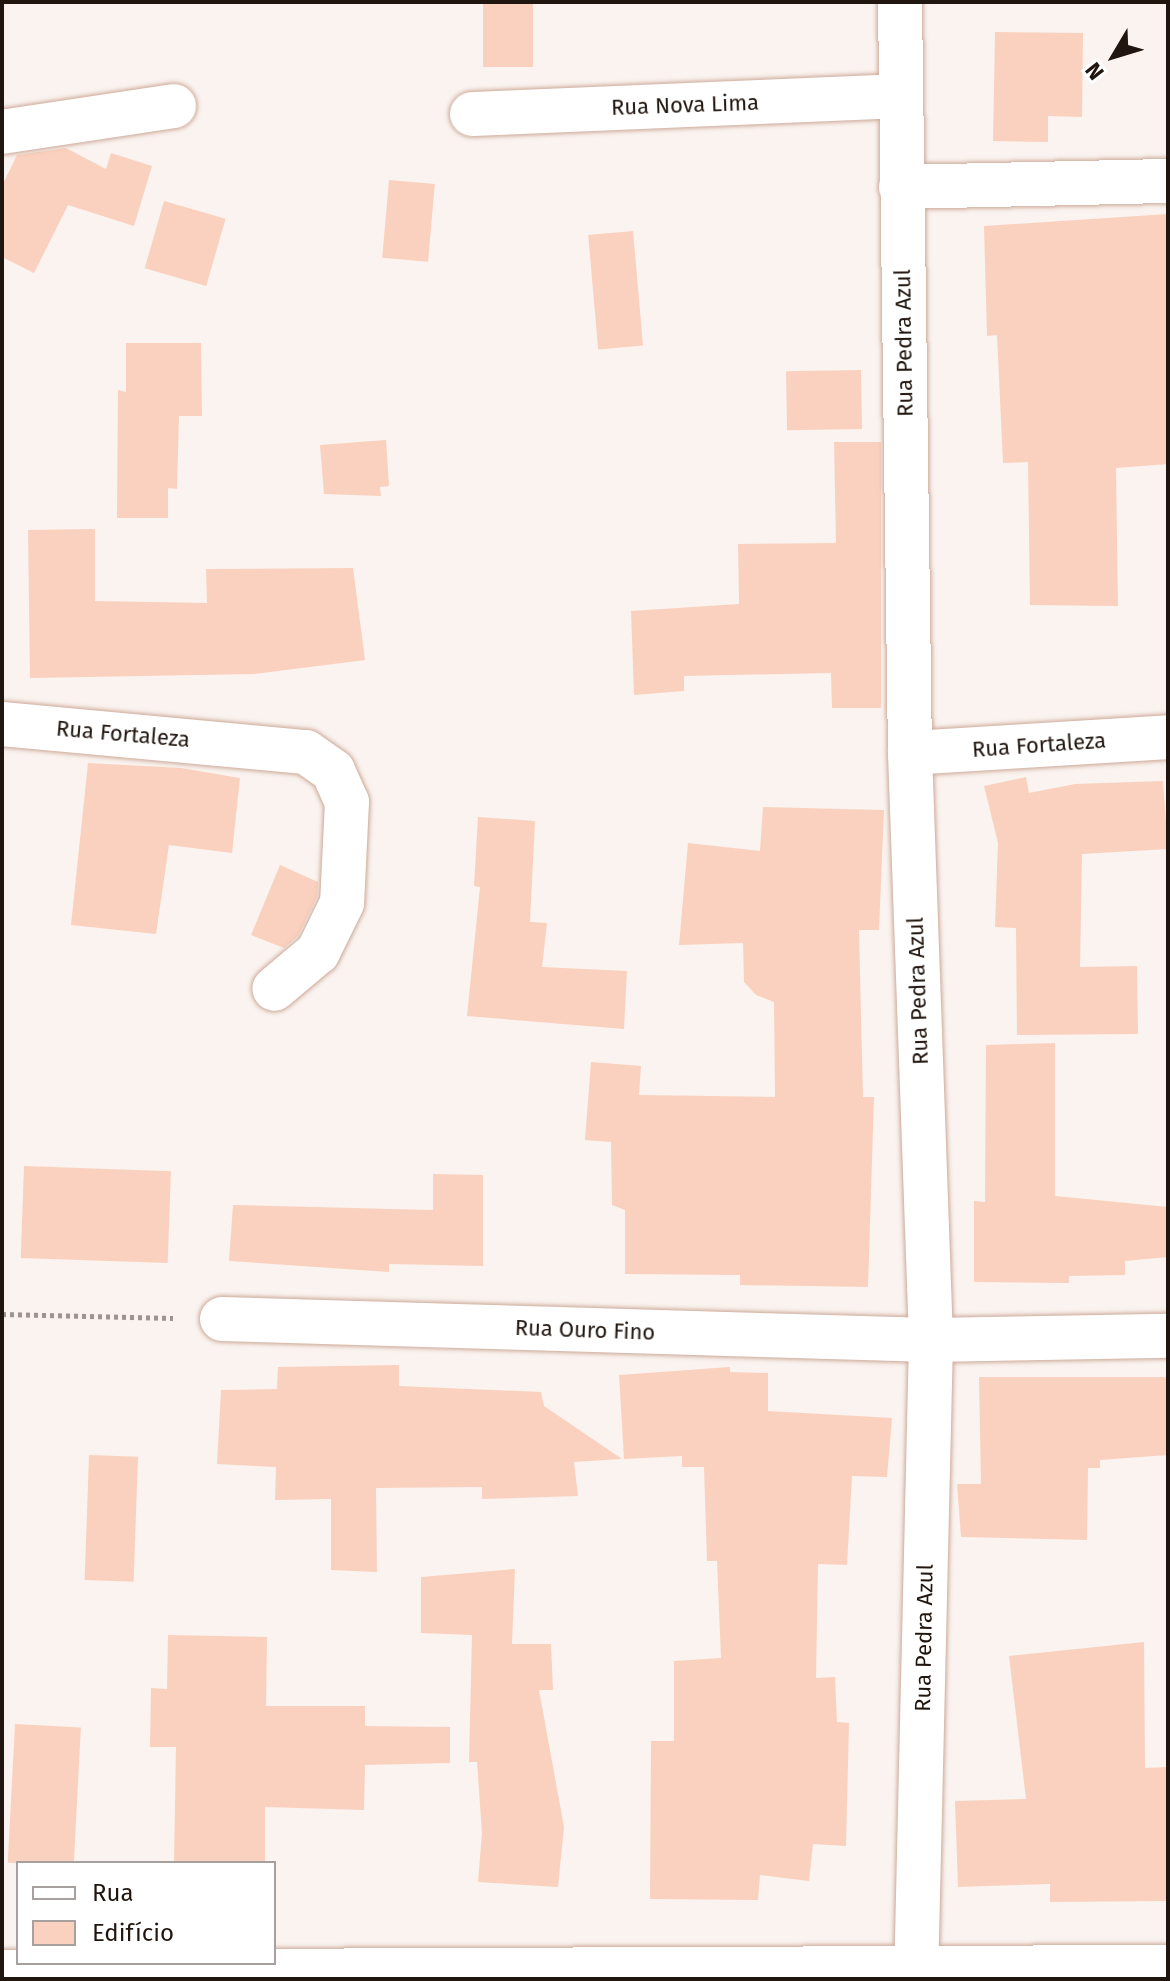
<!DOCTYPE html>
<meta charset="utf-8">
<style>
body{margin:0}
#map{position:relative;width:1170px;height:1981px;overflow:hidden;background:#faf3ef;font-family:"Fira Sans",sans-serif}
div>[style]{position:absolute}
.building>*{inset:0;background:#fad1be;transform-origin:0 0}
.path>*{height:5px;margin-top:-2.5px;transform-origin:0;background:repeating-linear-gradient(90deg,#9d948f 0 4px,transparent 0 8px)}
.roads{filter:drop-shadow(0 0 2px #cda999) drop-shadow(0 0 2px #cda999)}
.street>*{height:44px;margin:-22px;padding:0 22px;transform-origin:22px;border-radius:22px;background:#fff}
.secondary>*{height:44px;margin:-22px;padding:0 22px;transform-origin:22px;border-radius:22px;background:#fff}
span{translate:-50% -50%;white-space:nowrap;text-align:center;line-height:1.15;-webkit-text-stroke:7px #fff;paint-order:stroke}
.street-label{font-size:22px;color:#21150f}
.frame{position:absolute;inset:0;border:4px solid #21150f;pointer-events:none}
.legend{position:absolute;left:16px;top:1861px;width:260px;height:104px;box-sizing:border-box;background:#fff;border:2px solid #a6a19f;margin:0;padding:10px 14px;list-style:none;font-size:24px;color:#21150f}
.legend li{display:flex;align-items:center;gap:16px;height:40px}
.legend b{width:40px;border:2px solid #a6a19f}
.north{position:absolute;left:1074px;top:16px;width:80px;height:80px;-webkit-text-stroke:6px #fff;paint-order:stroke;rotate:232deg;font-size:22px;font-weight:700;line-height:32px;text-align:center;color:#21150f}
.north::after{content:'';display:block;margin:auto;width:28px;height:36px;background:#21150f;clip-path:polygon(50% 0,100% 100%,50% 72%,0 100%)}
</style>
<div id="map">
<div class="building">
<i style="left:483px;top:2px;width:50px;height:65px"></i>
<i style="clip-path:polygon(995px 32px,1083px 33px,1082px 117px,1048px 116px,1048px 142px,993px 141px)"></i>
<i style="clip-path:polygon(66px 148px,106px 169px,111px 153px,152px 166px,134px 226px,68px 205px,34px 273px,2px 257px,2px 186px,17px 155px)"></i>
<i style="left:389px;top:180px;width:46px;height:78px;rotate:5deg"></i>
<i style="left:164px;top:201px;width:64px;height:70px;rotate:16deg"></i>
<i style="clip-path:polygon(1168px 214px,1168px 464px,1116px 468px,1118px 606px,1030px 605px,1028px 462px,1003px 463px,997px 335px,987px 336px,984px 226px)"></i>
<i style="left:633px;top:231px;width:115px;height:45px;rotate:85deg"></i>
<i style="clip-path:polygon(126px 343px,201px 343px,202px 416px,179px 416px,177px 489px,168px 488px,168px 518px,117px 518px,118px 390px,126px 392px)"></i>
<i style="left:861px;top:370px;width:59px;height:75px;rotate:89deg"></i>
<i style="clip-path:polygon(386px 440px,389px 486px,380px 487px,381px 496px,324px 494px,320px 445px)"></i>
<i style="clip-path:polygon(834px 442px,881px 442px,881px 708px,832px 708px,831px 673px,684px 676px,684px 691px,634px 695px,631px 611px,739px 604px,738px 544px,836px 543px)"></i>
<i style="clip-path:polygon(95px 529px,95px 601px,207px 603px,206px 569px,353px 568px,365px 660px,254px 674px,30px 678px,28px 530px)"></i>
<i style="clip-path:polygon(88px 763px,181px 768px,240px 778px,232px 853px,169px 845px,156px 934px,71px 925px)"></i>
<i style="clip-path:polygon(1026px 777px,1029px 793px,1075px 784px,1163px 781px,1168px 849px,1082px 854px,1080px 967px,1137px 966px,1138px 1034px,1017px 1035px,1016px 928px,995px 927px,998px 843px,984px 786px)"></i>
<i style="clip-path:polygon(763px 807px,884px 810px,879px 930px,859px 930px,863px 1097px,874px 1097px,868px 1287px,740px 1285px,740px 1275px,625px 1274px,625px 1210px,612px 1205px,611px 1142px,585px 1140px,591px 1062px,641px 1066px,639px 1095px,775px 1097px,774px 1002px,756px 995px,744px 982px,743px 943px,679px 945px,688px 843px,760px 851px)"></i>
<i style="clip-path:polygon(478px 817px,535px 821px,530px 922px,547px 923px,542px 967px,627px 971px,624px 1029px,467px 1016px,480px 887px,474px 886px)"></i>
<i style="clip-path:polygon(280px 865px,318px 882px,317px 897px,298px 936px,284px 948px,251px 935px)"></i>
<i style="clip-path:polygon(1055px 1043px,1055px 1196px,1168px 1207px,1168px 1257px,1125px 1261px,1125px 1275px,1069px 1276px,1069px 1283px,974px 1282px,974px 1201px,985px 1202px,986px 1045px)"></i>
<i style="left:24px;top:1166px;width:147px;height:92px;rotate:2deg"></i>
<i style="clip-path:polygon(433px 1174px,483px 1175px,483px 1266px,389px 1264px,389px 1272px,229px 1261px,233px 1205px,433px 1210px)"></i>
<i style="clip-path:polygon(399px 1365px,399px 1386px,541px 1392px,544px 1406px,622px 1459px,574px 1462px,578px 1496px,482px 1499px,482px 1487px,376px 1488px,377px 1572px,331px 1570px,331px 1499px,275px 1500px,276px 1467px,217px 1464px,221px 1390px,277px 1389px,278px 1367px)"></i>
<i style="clip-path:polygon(730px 1367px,730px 1372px,768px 1373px,768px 1411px,892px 1418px,887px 1477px,852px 1476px,847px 1565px,818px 1564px,816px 1678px,835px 1677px,837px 1722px,849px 1723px,846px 1846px,813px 1844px,809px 1881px,760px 1875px,758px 1900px,650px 1899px,651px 1741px,674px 1741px,674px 1661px,721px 1658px,717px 1561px,707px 1561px,704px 1467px,682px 1467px,682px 1456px,624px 1459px,619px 1375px)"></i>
<i style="clip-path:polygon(979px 1377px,1168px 1377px,1168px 1455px,1100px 1460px,1100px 1468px,1088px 1468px,1087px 1540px,961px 1537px,957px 1484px,981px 1484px)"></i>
<i style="left:89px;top:1455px;width:49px;height:125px;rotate:2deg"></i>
<i style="clip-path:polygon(515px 1569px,512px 1644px,551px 1644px,553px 1690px,539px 1690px,564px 1827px,558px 1887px,478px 1882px,482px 1833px,477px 1762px,469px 1762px,472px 1635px,421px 1633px,421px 1577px)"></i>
<i style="clip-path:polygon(168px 1635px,267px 1637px,266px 1706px,365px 1706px,365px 1726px,450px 1727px,450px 1763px,365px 1765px,364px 1810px,265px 1807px,265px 1863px,174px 1862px,176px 1747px,150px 1747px,151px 1688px,167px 1689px)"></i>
<i style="clip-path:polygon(1144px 1642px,1145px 1768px,1168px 1767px,1168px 1901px,1050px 1902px,1050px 1884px,958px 1887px,955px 1801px,1026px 1799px,1009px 1656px)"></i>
<i style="left:15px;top:1724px;width:66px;height:139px;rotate:3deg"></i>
</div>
<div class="path">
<i style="left:2px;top:1314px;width:171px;rotate:1.3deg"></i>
</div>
<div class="roads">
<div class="street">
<i style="left:900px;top:2px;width:751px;rotate:89.24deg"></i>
<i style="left:910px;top:753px;width:587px;rotate:87.95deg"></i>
<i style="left:931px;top:1340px;width:639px;rotate:91.34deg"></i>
<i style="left:472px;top:114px;width:426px;rotate:-2.4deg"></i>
<i style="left:2px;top:132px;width:174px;rotate:-8.6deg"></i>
<i style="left:901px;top:187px;width:267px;rotate:-1.3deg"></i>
<i style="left:2px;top:724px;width:305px;rotate:5.3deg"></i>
<i style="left:306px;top:752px;width:33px;rotate:35deg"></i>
<i style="left:333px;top:771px;width:34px;rotate:66deg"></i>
<i style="left:347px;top:802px;width:101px;rotate:92.8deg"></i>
<i style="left:342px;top:903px;width:55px;rotate:116.1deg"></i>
<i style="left:318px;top:952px;width:57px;rotate:139.9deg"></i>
<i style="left:910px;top:753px;width:258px;rotate:-3.5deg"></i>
<i style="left:222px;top:1319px;width:709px;rotate:1.7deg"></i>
<i style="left:931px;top:1340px;width:237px;rotate:-1deg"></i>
</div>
<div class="secondary">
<i style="left:2px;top:1972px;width:1166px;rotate:-0.25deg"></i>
</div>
</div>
<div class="street-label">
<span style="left:685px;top:105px;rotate:-2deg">Rua Nova Lima</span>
<span style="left:904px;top:343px;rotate:-91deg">Rua Pedra Azul</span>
<span style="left:123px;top:734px;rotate:5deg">Rua Fortaleza</span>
<span style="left:1039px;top:745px;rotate:-4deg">Rua Fortaleza</span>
<span style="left:918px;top:991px;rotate:-92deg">Rua Pedra Azul</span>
<span style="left:585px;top:1330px;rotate:2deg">Rua Ouro Fino</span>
<span style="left:924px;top:1638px;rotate:-89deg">Rua Pedra Azul</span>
</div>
<div class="frame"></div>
<ul class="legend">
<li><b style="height:10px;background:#fff"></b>Rua</li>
<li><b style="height:22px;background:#fad1be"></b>Edifício</li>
</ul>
<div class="north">N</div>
</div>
